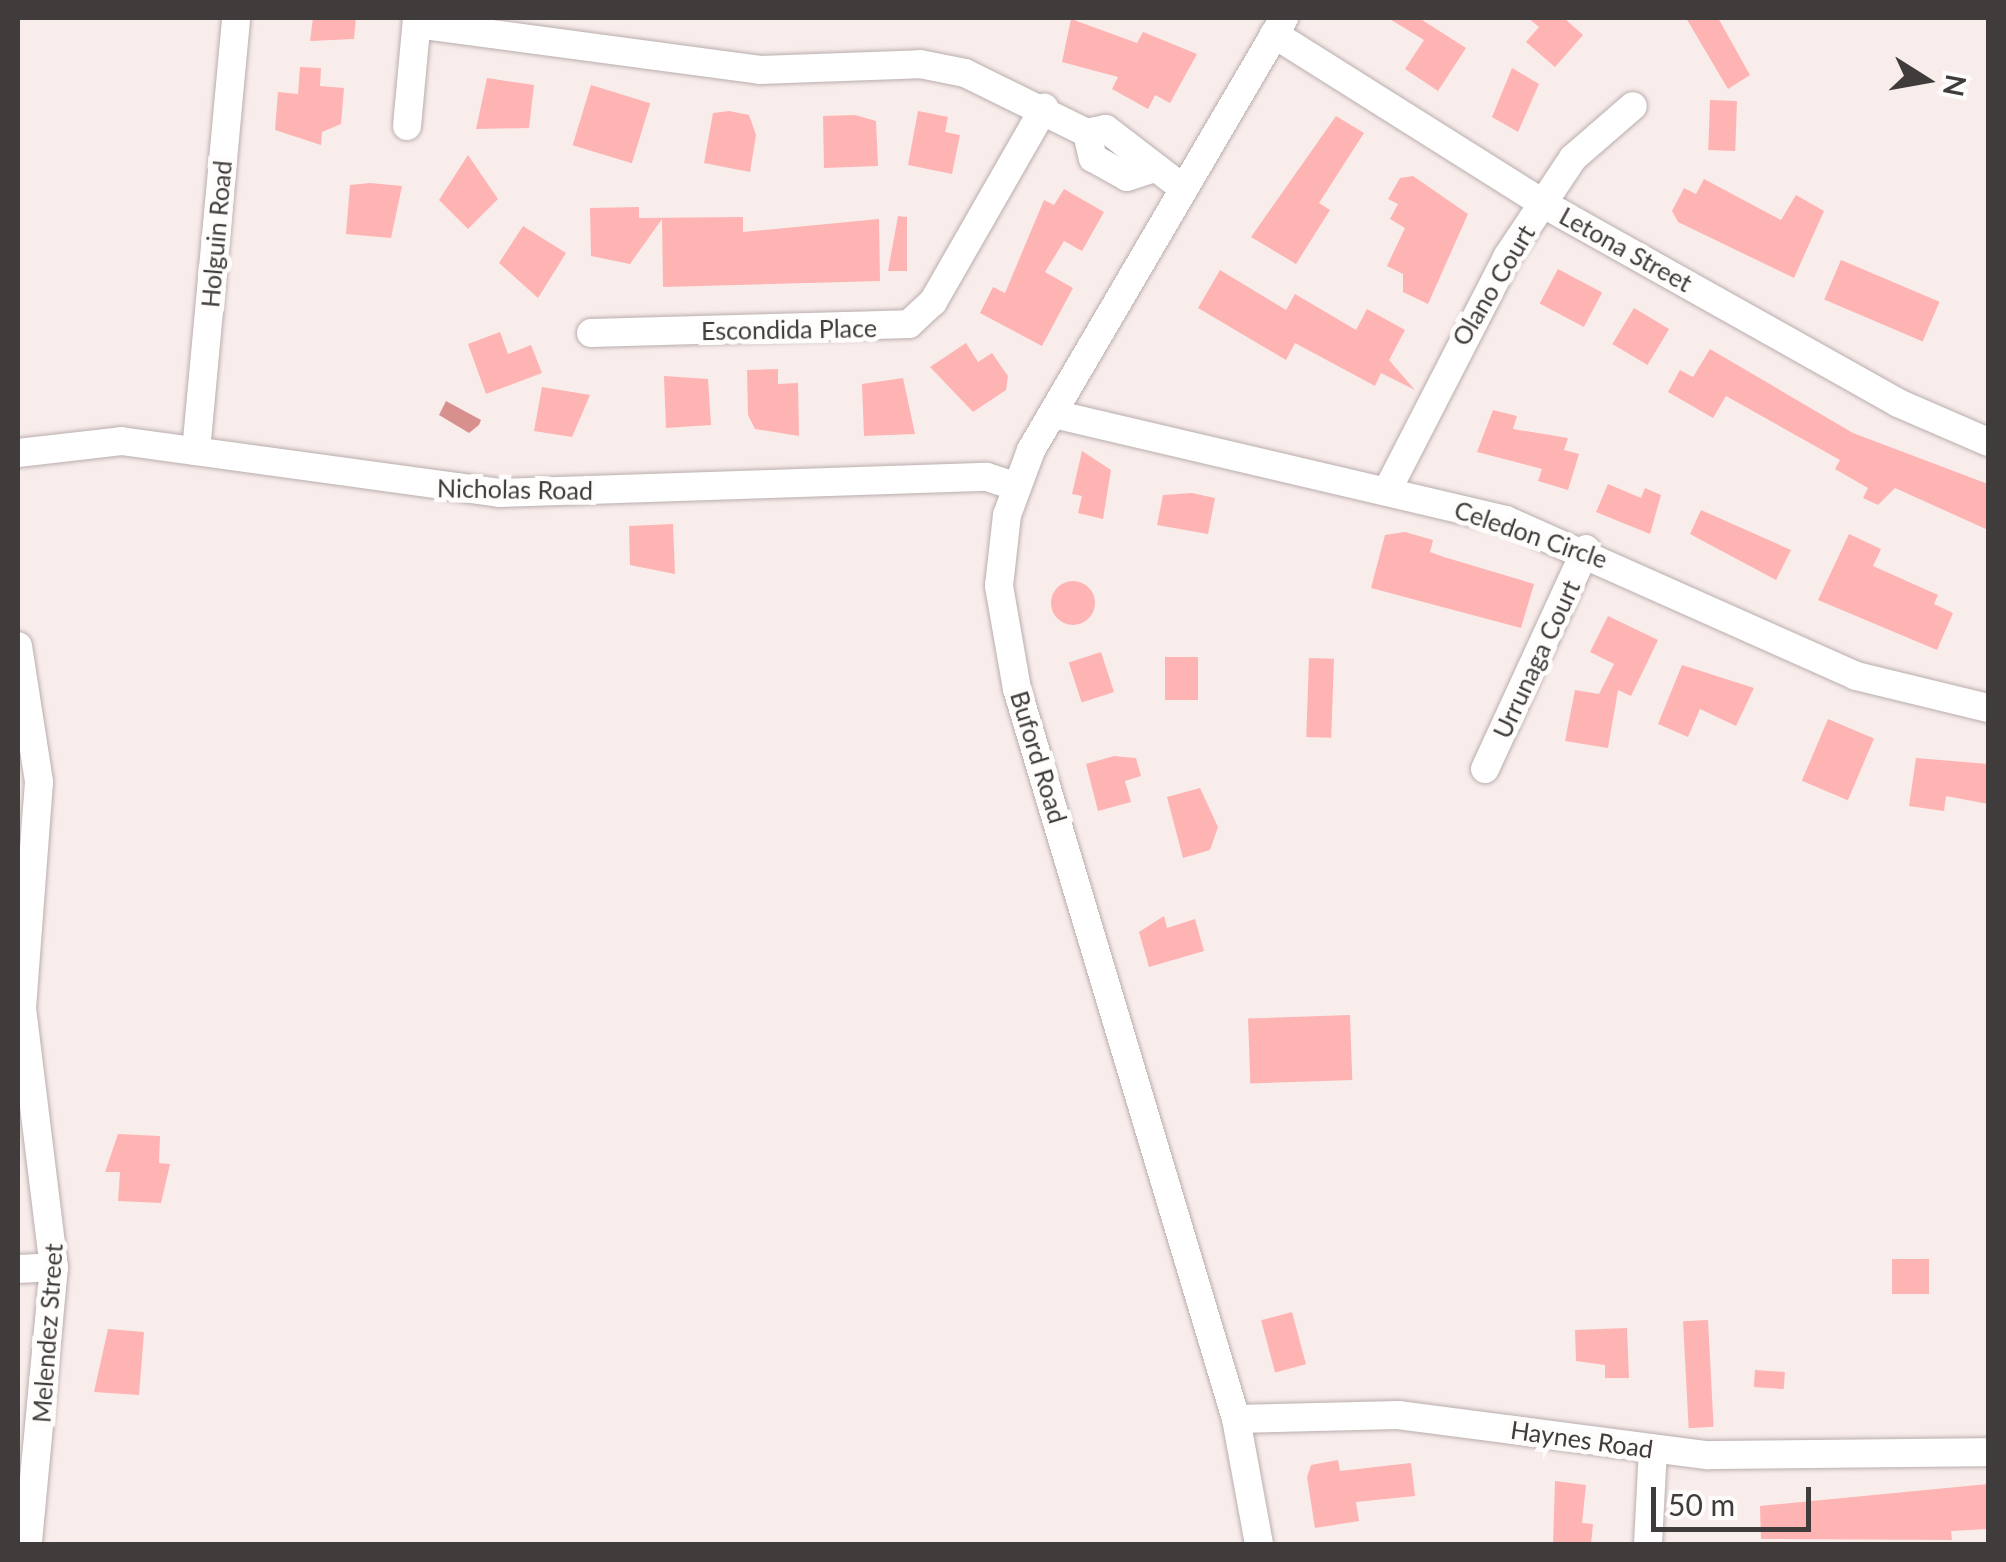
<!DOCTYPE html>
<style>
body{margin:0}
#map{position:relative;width:2006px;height:1562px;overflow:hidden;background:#f9edec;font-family:Lato,sans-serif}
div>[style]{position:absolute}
.water>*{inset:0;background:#d8908f}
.building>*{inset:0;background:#feb4b2;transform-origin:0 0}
.round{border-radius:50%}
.roads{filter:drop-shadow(0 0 2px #b9aead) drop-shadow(0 0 2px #b9aead)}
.minor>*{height:28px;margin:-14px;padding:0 14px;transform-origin:14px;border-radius:14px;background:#fff}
span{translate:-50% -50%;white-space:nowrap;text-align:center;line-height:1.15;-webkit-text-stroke:10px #fffcfc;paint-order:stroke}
.street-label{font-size:25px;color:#403c3c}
.frame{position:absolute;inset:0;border:20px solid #403c3c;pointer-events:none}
.north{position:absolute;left:1876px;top:30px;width:100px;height:100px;-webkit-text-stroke:8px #fffcfc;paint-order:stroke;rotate:101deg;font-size:28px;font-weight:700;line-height:40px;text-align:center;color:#403c3c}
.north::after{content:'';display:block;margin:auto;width:35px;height:45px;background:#403c3c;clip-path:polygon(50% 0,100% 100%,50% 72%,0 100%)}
.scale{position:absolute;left:1651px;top:1487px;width:160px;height:45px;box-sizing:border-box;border:5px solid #403c3c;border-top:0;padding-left:12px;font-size:30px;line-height:35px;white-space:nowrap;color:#403c3c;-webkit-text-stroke:8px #fffcfc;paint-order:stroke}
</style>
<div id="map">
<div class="water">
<i style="clip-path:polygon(446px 401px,481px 420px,479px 425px,469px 433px,439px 415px)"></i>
</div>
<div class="building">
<i style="clip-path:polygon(313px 18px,356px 18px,354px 39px,310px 41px)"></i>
<i style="clip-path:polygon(1388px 18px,1419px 18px,1466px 48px,1438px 91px,1405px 69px,1424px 40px)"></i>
<i style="clip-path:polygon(1528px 18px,1564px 18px,1583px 35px,1555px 67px,1526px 42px,1539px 27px)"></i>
<i style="clip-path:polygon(1686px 18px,1718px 18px,1750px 75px,1728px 89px)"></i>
<i style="clip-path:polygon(1071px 19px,1137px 43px,1143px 32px,1197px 54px,1170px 103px,1155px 95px,1148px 109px,1112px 89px,1118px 77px,1062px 62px)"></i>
<i style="clip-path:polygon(300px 67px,321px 68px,320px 86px,344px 88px,341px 124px,322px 132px,321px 145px,275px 130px,278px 92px,298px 94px)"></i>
<i style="clip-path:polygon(1512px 68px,1539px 84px,1518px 132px,1492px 117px)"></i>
<i style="clip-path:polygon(487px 78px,534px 85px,529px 128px,476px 129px)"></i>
<i style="left:591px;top:85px;width:62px;height:63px;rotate:17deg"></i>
<i style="left:1710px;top:100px;width:27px;height:50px;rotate:2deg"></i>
<i style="clip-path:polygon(729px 111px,749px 115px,756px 135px,750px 172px,704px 163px,713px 113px)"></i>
<i style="clip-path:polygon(918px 111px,948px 117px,945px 132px,960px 135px,952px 174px,908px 165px)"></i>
<i style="clip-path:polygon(855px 115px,876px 121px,878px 166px,824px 168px,823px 116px)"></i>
<i style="clip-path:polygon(1336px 116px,1364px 133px,1319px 203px,1330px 210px,1296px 264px,1251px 237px)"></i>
<i style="clip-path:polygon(468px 155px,498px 199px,468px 229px,439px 200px)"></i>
<i style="clip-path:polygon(1413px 176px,1468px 214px,1428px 304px,1403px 292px,1403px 274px,1387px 266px,1405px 228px,1390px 219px,1398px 204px,1388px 199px,1400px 178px)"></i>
<i style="clip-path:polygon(1704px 179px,1781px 220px,1796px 195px,1824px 211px,1794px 278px,1678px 222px,1672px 211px,1684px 188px,1696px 194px)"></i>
<i style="clip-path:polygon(370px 183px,402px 186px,391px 238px,346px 234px,350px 185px)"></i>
<i style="clip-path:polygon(1064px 189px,1104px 212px,1082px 251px,1064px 241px,1045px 272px,1073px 288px,1042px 346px,980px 313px,993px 287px,1005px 293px,1044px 200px,1054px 205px)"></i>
<i style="clip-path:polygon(639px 207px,639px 218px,743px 217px,743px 232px,879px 219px,880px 281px,663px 287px,662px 219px,630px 264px,591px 256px,590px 208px)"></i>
<i style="clip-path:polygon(898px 216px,907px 217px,907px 271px,888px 271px)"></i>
<i style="clip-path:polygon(523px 226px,566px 253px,538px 298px,499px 263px)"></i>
<i style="left:1841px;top:260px;width:107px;height:43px;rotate:23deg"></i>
<i style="left:1558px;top:269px;width:50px;height:39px;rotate:28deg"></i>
<i style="clip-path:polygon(1220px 270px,1286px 310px,1295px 294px,1356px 330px,1367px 309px,1405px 330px,1389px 360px,1415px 390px,1381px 373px,1375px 386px,1295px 343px,1286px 360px,1198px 308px)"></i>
<i style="left:1634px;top:308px;width:41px;height:42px;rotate:31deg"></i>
<i style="clip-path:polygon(500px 332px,508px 354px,531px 345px,542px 373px,486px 394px,468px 344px)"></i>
<i style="clip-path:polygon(966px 343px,978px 362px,992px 353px,1008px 376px,1006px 390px,973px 412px,930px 367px)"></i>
<i style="clip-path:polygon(1710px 349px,1853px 433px,1988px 484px,1988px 530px,1895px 488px,1878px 505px,1863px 498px,1868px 488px,1835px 469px,1840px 460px,1726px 396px,1713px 418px,1668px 392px,1680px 370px,1693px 377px)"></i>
<i style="clip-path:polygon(778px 369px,778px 384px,798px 383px,799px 436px,755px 429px,748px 415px,747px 370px)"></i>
<i style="clip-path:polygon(664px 376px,708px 379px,711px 425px,666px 428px)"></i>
<i style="clip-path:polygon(903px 378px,915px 434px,864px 436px,862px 384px)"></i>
<i style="clip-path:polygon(542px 387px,590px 395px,572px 437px,534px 431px)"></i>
<i style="clip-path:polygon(1493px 410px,1517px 416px,1513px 429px,1568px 438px,1564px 450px,1579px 454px,1568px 490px,1538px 481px,1542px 469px,1477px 452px)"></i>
<i style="clip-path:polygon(1082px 451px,1111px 470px,1103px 519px,1078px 513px,1082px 496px,1072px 494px)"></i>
<i style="clip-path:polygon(1608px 484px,1641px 498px,1645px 488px,1661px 495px,1650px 534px,1596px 512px)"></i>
<i style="clip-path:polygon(1192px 493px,1215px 498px,1208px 534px,1157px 525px,1163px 495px)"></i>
<i style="clip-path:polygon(1701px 510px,1791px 550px,1776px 580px,1690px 534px)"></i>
<i style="clip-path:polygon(673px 524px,675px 574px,630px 565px,629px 526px)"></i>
<i style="clip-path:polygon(1405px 532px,1433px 540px,1430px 552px,1444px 557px,1534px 584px,1521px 628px,1371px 588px,1385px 535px)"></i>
<i style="clip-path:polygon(1849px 534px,1881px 549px,1873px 566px,1938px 595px,1934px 604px,1953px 613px,1937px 650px,1818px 600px)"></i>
<i class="round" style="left:1051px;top:581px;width:44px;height:44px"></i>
<i style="clip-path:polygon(1608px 616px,1658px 640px,1631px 696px,1618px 690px,1608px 748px,1565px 741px,1575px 690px,1599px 694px,1614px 664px,1590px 652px)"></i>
<i style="left:1101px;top:652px;width:42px;height:34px;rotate:72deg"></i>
<i style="left:1165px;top:657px;width:33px;height:43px"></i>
<i style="left:1309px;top:658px;width:25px;height:79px;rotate:2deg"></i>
<i style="clip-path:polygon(1682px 665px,1754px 688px,1736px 726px,1700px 709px,1688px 737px,1658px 724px)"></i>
<i style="left:1828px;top:719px;width:50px;height:67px;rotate:23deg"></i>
<i style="clip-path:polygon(1114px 756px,1136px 758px,1141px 776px,1125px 781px,1131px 802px,1098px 811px,1086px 764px)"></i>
<i style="clip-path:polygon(1916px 758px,1988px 764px,1988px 804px,1946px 796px,1944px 811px,1909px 806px)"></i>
<i style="clip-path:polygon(1200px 788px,1218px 827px,1210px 850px,1183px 858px,1167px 797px)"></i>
<i style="clip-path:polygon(1164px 916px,1167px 928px,1195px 919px,1204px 951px,1149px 967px,1139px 932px)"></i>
<i style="left:1350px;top:1015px;width:65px;height:102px;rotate:88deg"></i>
<i style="clip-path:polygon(118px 1134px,160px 1136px,159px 1163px,170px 1164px,161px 1203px,118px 1201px,120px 1172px,105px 1172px)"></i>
<i style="left:1892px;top:1259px;width:37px;height:35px"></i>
<i style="left:1292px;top:1312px;width:54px;height:32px;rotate:75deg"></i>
<i style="left:1708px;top:1320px;width:107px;height:25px;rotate:87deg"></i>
<i style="clip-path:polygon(1627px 1328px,1629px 1378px,1605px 1378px,1605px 1365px,1576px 1361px,1575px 1330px)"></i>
<i style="clip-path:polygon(108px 1329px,144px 1332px,139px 1395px,94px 1392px)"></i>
<i style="left:1755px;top:1370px;width:30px;height:17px;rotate:4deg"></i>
<i style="clip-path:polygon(1338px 1460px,1340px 1471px,1411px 1463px,1415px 1496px,1356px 1502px,1359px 1521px,1315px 1528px,1307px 1477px,1311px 1465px)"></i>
<i style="clip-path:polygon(1555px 1481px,1586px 1485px,1582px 1523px,1593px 1524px,1591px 1544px,1553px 1544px)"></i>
<i style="clip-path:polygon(1988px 1484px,1988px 1529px,1951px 1531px,1952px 1540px,1761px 1539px,1760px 1506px)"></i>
</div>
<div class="roads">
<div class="minor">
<i style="left:417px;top:24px;width:346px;rotate:7.6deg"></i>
<i style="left:760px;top:70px;width:160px;rotate:-2.1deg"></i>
<i style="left:920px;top:64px;width:46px;rotate:11.3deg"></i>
<i style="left:965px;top:73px;width:136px;rotate:26.2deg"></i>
<i style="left:1087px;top:133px;width:19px;rotate:-12deg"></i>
<i style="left:1106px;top:129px;width:97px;rotate:37.5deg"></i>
<i style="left:1274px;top:34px;width:317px;rotate:32.2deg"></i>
<i style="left:1542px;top:203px;width:408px;rotate:29.3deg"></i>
<i style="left:1898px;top:403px;width:98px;rotate:23.4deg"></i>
<i style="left:407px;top:126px;width:108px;rotate:-84.7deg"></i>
<i style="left:1087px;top:133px;width:26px;rotate:77deg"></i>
<i style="left:1093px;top:158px;width:39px;rotate:29deg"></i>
<i style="left:1127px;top:177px;width:26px;rotate:-18deg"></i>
<i style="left:591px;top:333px;width:318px;rotate:-1.6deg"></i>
<i style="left:909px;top:324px;width:33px;rotate:-43deg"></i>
<i style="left:933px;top:302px;width:224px;rotate:-60.2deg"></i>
<i style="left:1054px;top:414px;width:464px;rotate:13.2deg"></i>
<i style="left:1506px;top:520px;width:383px;rotate:24deg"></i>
<i style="left:1856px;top:676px;width:136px;rotate:13.6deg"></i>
<i style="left:196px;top:451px;width:435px;rotate:-84.7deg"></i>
<i style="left:18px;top:453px;width:104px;rotate:-6.6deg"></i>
<i style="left:121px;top:441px;width:382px;rotate:7.8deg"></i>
<i style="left:499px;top:493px;width:488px;rotate:-1.9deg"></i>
<i style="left:987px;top:477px;width:29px;rotate:18deg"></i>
<i style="left:1388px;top:489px;width:261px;rotate:-62.8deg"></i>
<i style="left:1507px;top:257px;width:119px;rotate:-56.3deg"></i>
<i style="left:1573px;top:158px;width:79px;rotate:-40.9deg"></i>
<i style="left:18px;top:646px;width:138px;rotate:81.2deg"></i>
<i style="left:39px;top:782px;width:227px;rotate:94.3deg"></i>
<i style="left:22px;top:1008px;width:261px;rotate:83deg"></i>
<i style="left:54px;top:1267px;width:278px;rotate:95.4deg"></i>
<i style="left:1485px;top:769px;width:242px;rotate:-65.3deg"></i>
<i style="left:18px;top:1269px;width:36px;rotate:-3deg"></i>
<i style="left:1236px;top:1419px;width:162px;rotate:-1.4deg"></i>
<i style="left:1398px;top:1415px;width:313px;rotate:7.4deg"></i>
<i style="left:1708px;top:1455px;width:280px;rotate:-0.6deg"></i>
<i style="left:1259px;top:1544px;width:127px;rotate:-100.4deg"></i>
<i style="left:1236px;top:1419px;width:762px;rotate:-106.7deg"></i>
<i style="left:1017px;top:689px;width:105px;rotate:-99.9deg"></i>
<i style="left:999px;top:586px;width:71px;rotate:-83.6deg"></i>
<i style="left:1007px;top:515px;width:69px;rotate:-69.7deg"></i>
<i style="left:1031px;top:450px;width:501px;rotate:-59.64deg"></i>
<i style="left:1648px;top:1544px;width:94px;rotate:-87deg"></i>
</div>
</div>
<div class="street-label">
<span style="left:216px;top:234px;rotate:-85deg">Holguin Road</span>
<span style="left:1626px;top:249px;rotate:29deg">Letona Street</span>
<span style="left:1493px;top:285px;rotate:-59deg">Olano Court</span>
<span style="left:789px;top:329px;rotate:-1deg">Escondida Place</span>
<span style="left:515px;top:489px;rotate:1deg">Nicholas Road</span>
<span style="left:1531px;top:534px;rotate:19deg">Celedon Circle</span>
<span style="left:1536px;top:659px;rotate:-65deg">Urrunaga Court</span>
<span style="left:1039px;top:757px;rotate:73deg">Buford Road</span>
<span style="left:47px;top:1333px;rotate:-86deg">Melendez Street</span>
<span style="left:1582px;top:1439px;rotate:8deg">Haynes Road</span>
</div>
<div class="frame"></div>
<div class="north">N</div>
<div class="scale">50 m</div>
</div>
